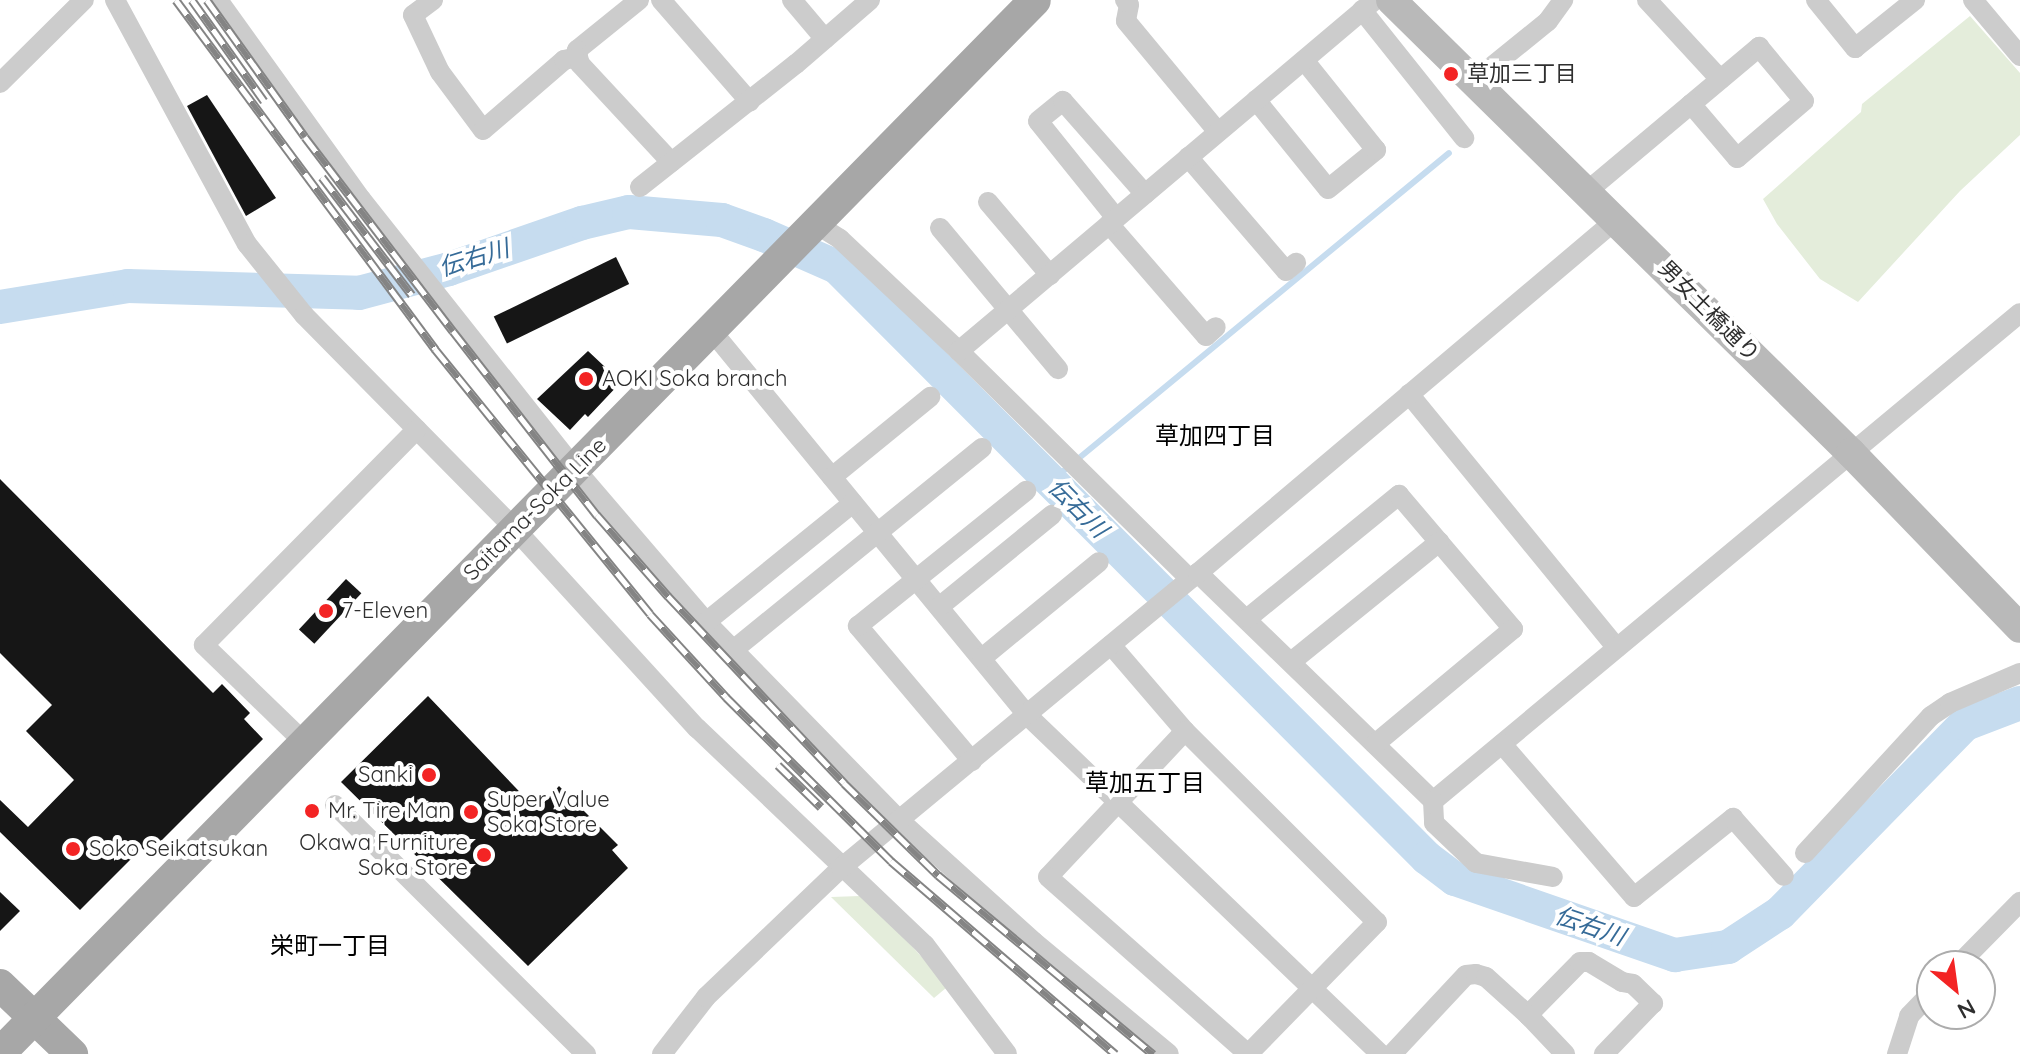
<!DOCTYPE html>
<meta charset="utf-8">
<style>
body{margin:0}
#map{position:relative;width:2020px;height:1054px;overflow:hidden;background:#fff;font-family:Quicksand,"Noto Sans JP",sans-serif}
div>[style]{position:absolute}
.green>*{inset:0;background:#e4eddb}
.stream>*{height:6px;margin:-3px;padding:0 3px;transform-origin:3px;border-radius:3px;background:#c6dcef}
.river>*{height:34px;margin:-17px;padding:0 17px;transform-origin:17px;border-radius:17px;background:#c6dcef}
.building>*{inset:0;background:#161616;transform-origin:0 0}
.street>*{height:20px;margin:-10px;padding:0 10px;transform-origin:10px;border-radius:10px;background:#ccc}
.secondary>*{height:30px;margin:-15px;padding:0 15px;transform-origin:15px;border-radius:15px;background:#b9b9b9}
.primary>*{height:32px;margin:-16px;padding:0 16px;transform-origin:16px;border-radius:16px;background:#a7a7a7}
.rail>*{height:9px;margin-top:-4.5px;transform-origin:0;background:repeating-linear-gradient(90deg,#fff 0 18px,#848484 0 36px);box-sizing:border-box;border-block:2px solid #848484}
.dots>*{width:22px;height:22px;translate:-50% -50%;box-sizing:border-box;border:4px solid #fff;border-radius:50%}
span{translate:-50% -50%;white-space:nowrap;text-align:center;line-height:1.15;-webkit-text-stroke:8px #fff;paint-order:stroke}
.poi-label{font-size:22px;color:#2f2f2f}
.left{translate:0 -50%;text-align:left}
.right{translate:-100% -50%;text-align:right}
.street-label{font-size:22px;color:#2f2f2f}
.water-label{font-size:24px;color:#366b98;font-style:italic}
.neighbourhood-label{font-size:24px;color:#000}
.north{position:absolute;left:1916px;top:950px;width:80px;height:80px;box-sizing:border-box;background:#fff;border:2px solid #acacac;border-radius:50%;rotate:151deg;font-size:22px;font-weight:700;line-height:32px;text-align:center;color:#2f2f2f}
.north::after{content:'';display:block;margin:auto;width:28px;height:36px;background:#f32424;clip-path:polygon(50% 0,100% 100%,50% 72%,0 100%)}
</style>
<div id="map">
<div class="green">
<i style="clip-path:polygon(1970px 16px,2020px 73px,2020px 135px,1960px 191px,1858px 302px,1820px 279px,1777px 224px,1763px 199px,1861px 112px,1862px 104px)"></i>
<i style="clip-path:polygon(860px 896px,899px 932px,940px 977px,946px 988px,934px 998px,831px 897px)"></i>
</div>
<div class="stream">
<i style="left:1050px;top:482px;width:517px;rotate:-39.51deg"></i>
</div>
<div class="river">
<i style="left:0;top:307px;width:130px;rotate:-9.3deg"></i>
<i style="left:128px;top:286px;width:231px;rotate:1.7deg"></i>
<i style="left:359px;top:293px;width:93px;rotate:-14.9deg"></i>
<i style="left:449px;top:269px;width:141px;rotate:-19.1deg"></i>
<i style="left:582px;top:223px;width:48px;rotate:-13.2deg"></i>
<i style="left:629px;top:212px;width:93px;rotate:4.9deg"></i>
<i style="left:722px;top:220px;width:45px;rotate:19.7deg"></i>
<i style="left:764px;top:235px;width:80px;rotate:23.7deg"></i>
<i style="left:837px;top:267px;width:835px;rotate:45.05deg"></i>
<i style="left:1427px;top:858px;width:35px;rotate:37deg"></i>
<i style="left:1455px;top:879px;width:233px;rotate:19.1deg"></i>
<i style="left:1675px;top:955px;width:54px;rotate:-8.6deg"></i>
<i style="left:1728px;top:947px;width:62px;rotate:-33.2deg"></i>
<i style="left:1780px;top:913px;width:264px;rotate:-45.6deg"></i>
<i style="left:1965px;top:724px;width:59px;rotate:-20.9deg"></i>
</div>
<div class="building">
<i style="clip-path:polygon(207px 95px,276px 198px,246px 216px,187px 106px)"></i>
<i style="left:616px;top:257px;width:30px;height:136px;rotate:64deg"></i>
<i style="clip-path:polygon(588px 351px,621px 382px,588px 417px,585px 414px,570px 430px,537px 399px)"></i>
<i style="clip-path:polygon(0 479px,213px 693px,222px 684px,250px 713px,244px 719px,263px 739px,148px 854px,142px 848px,80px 910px,0 832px,0 800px,28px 827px,74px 780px,26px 731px,52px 705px,0 653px)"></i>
<i style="left:346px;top:579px;width:21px;height:69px;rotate:43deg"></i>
<i style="clip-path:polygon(428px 696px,537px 810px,559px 786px,618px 845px,612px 850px,628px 868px,528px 966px,341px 782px)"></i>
<i style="clip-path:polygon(0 892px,20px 911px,0 931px)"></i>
</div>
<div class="street">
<i style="left:115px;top:0;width:277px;rotate:61.6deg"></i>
<i style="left:247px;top:244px;width:91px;rotate:51.2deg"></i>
<i style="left:304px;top:315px;width:301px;rotate:45.4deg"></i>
<i style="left:515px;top:529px;width:270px;rotate:47.6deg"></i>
<i style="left:697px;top:728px;width:315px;rotate:43.6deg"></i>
<i style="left:925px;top:945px;width:136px;rotate:53deg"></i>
<i style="left:218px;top:0;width:245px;rotate:54.3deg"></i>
<i style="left:361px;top:199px;width:345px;rotate:51.6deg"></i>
<i style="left:575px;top:469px;width:201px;rotate:49.4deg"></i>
<i style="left:706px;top:622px;width:277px;rotate:45.7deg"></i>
<i style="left:899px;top:820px;width:182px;rotate:42.1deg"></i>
<i style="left:1034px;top:942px;width:175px;rotate:39.7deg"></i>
<i style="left:433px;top:0;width:25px;rotate:143deg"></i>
<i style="left:413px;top:15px;width:63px;rotate:64.7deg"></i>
<i style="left:440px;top:72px;width:72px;rotate:53.4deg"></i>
<i style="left:483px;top:130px;width:107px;rotate:-40.8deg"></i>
<i style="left:564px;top:60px;width:14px;rotate:-12deg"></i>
<i style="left:639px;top:0;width:80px;rotate:141.1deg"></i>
<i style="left:577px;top:50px;width:7px;rotate:82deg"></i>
<i style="left:578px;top:57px;width:7px;rotate:74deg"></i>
<i style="left:580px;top:64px;width:134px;rotate:47.1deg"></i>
<i style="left:661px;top:0;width:135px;rotate:48.9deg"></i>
<i style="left:792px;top:0;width:51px;rotate:49.8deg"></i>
<i style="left:1125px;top:0;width:6px;rotate:51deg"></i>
<i style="left:1129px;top:5px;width:16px;rotate:101deg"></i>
<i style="left:1126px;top:21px;width:144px;rotate:50.3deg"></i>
<i style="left:1647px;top:0;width:108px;rotate:47.3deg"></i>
<i style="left:1816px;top:0;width:62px;rotate:50.9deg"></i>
<i style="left:1855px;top:48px;width:77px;rotate:-38.7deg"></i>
<i style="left:1973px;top:0;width:73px;rotate:50deg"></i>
<i style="left:1362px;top:10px;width:164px;rotate:51.4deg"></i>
<i style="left:1474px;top:81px;width:95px;rotate:-39deg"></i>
<i style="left:1548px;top:21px;width:26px;rotate:-54deg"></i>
<i style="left:0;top:83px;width:118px;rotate:-44.7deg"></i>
<i style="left:1256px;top:100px;width:114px;rotate:51deg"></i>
<i style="left:1328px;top:189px;width:62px;rotate:-39.1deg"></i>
<i style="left:1376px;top:150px;width:115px;rotate:-128.7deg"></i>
<i style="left:1188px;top:157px;width:150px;rotate:49.3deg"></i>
<i style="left:1286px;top:271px;width:13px;rotate:-39deg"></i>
<i style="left:640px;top:187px;width:199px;rotate:-38.3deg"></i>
<i style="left:796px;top:64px;width:98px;rotate:-40.9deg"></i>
<i style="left:1588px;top:192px;width:13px;rotate:-45deg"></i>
<i style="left:1597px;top:183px;width:212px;rotate:-40deg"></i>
<i style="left:1759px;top:47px;width:70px;rotate:50.2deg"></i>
<i style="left:1804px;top:101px;width:88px;rotate:139.6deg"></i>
<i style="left:1737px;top:158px;width:71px;rotate:-130.4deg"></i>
<i style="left:988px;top:202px;width:96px;rotate:49.7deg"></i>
<i style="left:1116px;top:218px;width:124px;rotate:-128.8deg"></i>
<i style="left:1038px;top:121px;width:32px;rotate:-39deg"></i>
<i style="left:1063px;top:101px;width:124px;rotate:48.6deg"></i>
<i style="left:816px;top:224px;width:28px;rotate:32deg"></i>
<i style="left:840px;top:239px;width:163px;rotate:43.3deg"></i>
<i style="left:1109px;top:224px;width:148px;rotate:49.1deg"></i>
<i style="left:1206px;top:336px;width:13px;rotate:-42deg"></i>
<i style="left:940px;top:228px;width:184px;rotate:50.1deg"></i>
<i style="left:711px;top:330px;width:498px;rotate:50.6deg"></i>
<i style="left:1027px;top:715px;width:489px;rotate:43.8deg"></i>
<i style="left:1409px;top:394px;width:328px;rotate:50.7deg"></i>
<i style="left:832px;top:477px;width:127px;rotate:-39.2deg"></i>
<i style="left:1198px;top:573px;width:327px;rotate:44.1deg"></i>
<i style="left:1433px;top:801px;width:763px;rotate:-39.74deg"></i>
<i style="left:1190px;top:579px;width:325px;rotate:-135.4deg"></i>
<i style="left:959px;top:351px;width:544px;rotate:-40.16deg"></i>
<i style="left:939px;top:607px;width:146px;rotate:-39.2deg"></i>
<i style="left:1248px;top:618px;width:195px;rotate:-39.2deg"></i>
<i style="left:1399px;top:495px;width:176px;rotate:49.6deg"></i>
<i style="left:1513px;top:629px;width:180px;rotate:140.2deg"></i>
<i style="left:706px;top:622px;width:189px;rotate:-39deg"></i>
<i style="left:1111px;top:645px;width:113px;rotate:49.3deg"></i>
<i style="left:1185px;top:731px;width:271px;rotate:44.9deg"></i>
<i style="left:1377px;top:922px;width:185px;rotate:134.3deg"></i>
<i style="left:732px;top:651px;width:322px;rotate:-39.1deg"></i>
<i style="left:982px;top:658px;width:151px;rotate:-39.4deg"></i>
<i style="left:1291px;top:662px;width:191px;rotate:-39deg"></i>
<i style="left:1185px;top:731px;width:200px;rotate:133.2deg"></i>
<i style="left:1048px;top:877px;width:267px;rotate:41.5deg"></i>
<i style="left:305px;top:743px;width:141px;rotate:-135.9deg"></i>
<i style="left:204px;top:645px;width:303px;rotate:-45.4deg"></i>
<i style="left:1502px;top:744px;width:202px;rotate:49.2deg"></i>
<i style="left:1634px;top:897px;width:127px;rotate:-38.6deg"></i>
<i style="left:1733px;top:818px;width:77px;rotate:48.7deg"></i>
<i style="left:972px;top:761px;width:177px;rotate:-130.2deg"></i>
<i style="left:858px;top:626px;width:216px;rotate:-38.8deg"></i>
<i style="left:1433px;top:801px;width:22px;rotate:87deg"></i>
<i style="left:1434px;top:823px;width:58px;rotate:43.6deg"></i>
<i style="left:1476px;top:863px;width:78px;rotate:10.3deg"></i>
<i style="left:335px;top:805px;width:354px;rotate:44.8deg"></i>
<i style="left:1805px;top:853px;width:186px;rotate:-47.4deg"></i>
<i style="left:1931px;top:716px;width:23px;rotate:-34deg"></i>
<i style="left:1950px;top:703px;width:76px;rotate:-23.2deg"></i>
<i style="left:1957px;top:966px;width:90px;rotate:-45.5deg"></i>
<i style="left:1528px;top:1015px;width:74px;rotate:-45.5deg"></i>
<i style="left:1580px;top:962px;width:9px"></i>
<i style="left:1589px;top:962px;width:39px;rotate:31deg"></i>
<i style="left:1622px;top:982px;width:11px;rotate:10deg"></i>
<i style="left:1633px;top:984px;width:28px;rotate:44deg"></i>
<i style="left:1653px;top:1003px;width:71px;rotate:133.9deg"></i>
<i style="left:662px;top:1054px;width:72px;rotate:-52.3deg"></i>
<i style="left:706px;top:997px;width:187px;rotate:-43.7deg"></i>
<i style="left:841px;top:868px;width:463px;rotate:-39.6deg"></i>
<i style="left:1198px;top:573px;width:549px;rotate:-40.19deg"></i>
<i style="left:1392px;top:1054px;width:108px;rotate:-46.9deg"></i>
<i style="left:1466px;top:975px;width:10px;rotate:-6deg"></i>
<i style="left:1476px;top:974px;width:10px;rotate:17deg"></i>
<i style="left:1486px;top:977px;width:57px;rotate:42.1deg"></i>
<i style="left:1528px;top:1015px;width:54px;rotate:46.5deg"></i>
<i style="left:1897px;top:1054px;width:40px;rotate:-72deg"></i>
<i style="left:1909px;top:1016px;width:33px;rotate:-46deg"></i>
</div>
<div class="secondary">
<i style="left:1391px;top:0;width:646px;rotate:44.56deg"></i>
<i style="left:1851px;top:453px;width:243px;rotate:46deg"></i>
</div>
<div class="primary">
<i style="left:0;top:985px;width:100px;rotate:43.8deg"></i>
<i style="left:0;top:1053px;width:1476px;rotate:-45.49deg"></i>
</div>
<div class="rail">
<i style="left:176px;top:0;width:435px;rotate:53.4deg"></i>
<i style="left:435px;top:349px;width:341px;rotate:50.9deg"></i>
<i style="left:650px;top:614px;width:113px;rotate:47.5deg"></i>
<i style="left:726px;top:697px;width:233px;rotate:44.8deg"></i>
<i style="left:891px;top:861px;width:296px;rotate:40.7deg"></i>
<i style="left:192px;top:0;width:124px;rotate:54.5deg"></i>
<i style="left:207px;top:0;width:168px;rotate:54.4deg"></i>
<i style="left:305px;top:137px;width:244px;rotate:52.7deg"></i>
<i style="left:453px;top:331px;width:234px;rotate:52deg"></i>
<i style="left:597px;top:515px;width:108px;rotate:48.8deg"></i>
<i style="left:668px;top:596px;width:257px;rotate:46.7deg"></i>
<i style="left:844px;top:783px;width:132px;rotate:44.4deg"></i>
<i style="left:938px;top:875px;width:280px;rotate:39.8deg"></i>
<i style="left:322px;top:177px;width:148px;rotate:52.7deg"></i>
<i style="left:778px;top:765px;width:60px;rotate:44.3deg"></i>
</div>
<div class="dots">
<i style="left:1451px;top:74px;background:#f32424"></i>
<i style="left:586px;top:379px;background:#f32424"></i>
<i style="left:326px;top:611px;background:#f32424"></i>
<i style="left:429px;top:775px;background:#f32424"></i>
<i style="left:312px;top:811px;background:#f32424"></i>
<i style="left:471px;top:812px;background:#f32424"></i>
<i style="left:73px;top:849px;background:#f32424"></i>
<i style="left:484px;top:855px;background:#f32424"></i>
</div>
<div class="poi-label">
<span class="left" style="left:1467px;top:74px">草加三丁目</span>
<span class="left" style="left:602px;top:379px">AOKI Soka branch</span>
<span class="left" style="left:342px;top:611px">7-Eleven</span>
<span class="right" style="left:413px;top:775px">Sanki</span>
<span class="left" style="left:487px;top:812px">Super Value<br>Soka Store</span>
<span class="left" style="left:328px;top:811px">Mr. Tire Man</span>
<span class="right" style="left:468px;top:855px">Okawa Furniture<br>Soka Store</span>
<span class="left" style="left:89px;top:849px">Soko Seikatsukan</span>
</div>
<div class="street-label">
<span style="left:1709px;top:311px;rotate:45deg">男女土橋通り</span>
<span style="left:535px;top:509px;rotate:-45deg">Saitama-Soka Line</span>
</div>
<div class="water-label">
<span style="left:474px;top:258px;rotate:-17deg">伝右川</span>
<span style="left:1078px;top:508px;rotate:45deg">伝右川</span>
<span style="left:1590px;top:926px;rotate:19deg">伝右川</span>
</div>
<div class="neighbourhood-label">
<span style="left:1215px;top:436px">草加四丁目</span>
<span style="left:1145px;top:783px">草加五丁目</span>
<span style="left:330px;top:946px">栄町一丁目</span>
</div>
<div class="north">N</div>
</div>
